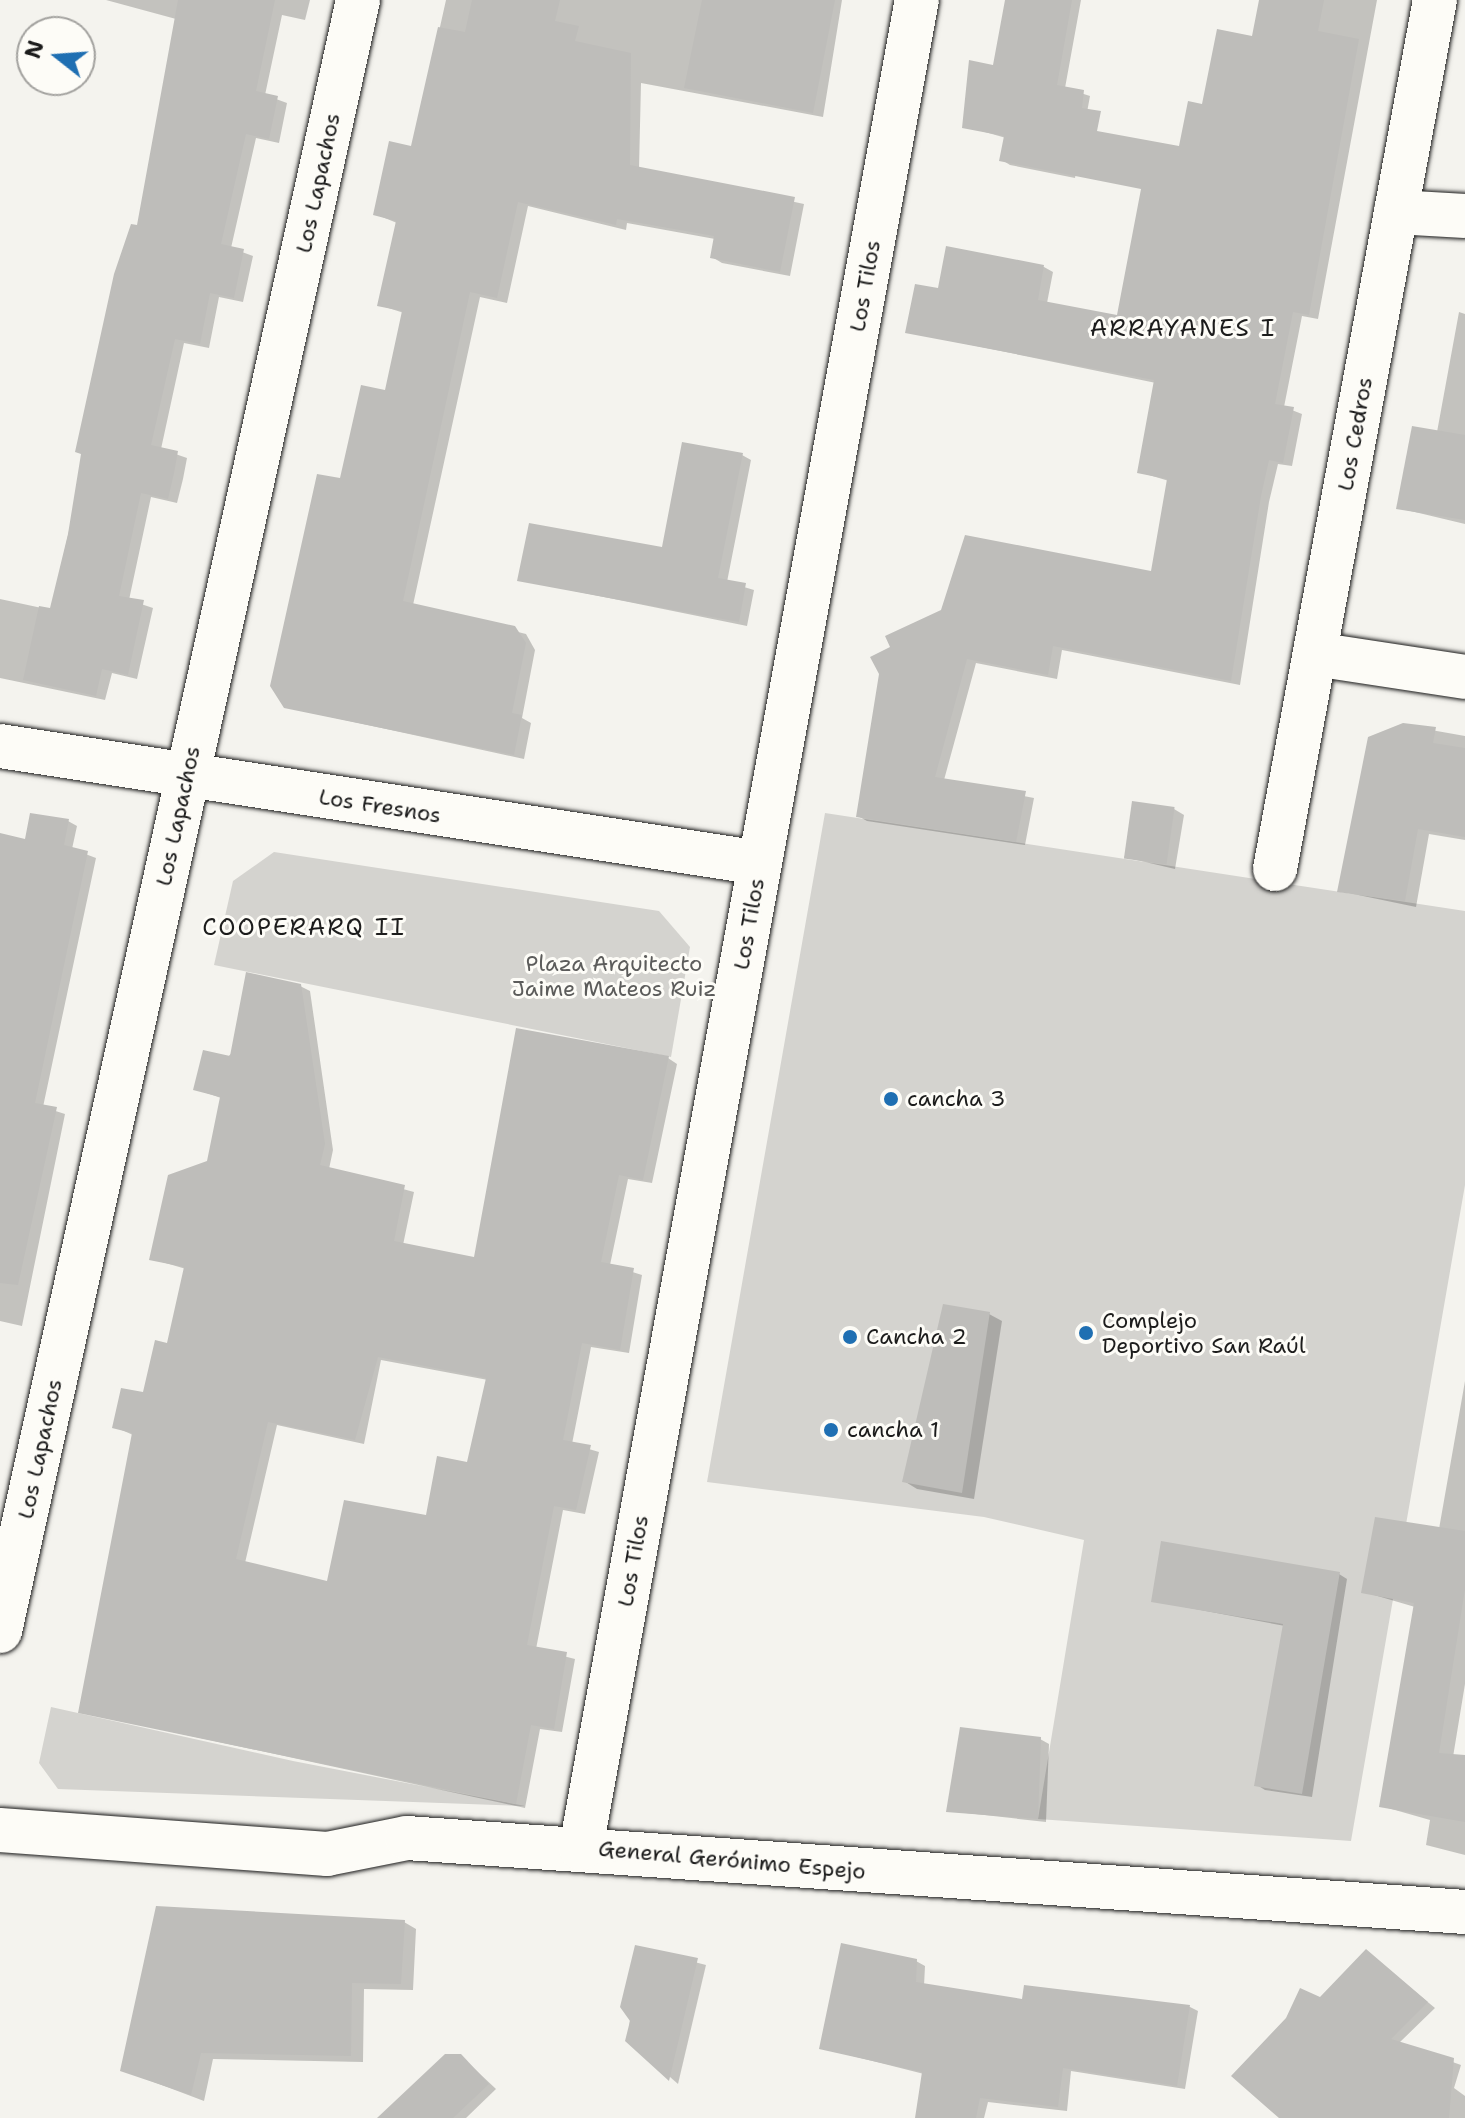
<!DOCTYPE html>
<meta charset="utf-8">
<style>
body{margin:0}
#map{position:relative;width:1465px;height:2118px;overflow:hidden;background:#f4f3ee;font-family:"Shantell Sans",sans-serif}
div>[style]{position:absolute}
.green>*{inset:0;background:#d4d3cf}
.shadow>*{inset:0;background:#0003}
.building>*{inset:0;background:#bebdba;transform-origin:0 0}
.roads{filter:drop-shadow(0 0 2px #1c1c1c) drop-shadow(0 0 2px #1c1c1c)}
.street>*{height:44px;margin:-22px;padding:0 22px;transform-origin:22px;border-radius:22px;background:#fdfcf7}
.dots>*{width:22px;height:22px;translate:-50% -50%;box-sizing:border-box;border:4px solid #fdfcf7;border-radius:50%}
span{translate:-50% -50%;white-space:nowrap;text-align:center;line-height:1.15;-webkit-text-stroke:6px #fdfcf7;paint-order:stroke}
.street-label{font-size:22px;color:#1c1c1c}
.park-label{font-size:22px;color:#5c5c5b}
.poi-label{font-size:22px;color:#1c1c1c}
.left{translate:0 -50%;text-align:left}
.neighbourhood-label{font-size:24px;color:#1c1c1c;letter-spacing:2px}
.north{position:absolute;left:16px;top:16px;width:80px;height:80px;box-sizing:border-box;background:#fdfcf7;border:2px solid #a3a29f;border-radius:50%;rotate:287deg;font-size:22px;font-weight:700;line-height:32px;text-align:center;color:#1c1c1c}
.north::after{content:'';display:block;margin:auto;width:28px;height:36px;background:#1f6fb2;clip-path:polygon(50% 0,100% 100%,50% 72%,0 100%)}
</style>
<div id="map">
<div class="green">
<i style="clip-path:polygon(825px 813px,1465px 911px,1465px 1185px,1351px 1841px,1038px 1819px,1084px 1540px,984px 1517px,707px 1482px)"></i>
<i style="clip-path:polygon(274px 852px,659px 911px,690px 947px,671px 1057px,214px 965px,233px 881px)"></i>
<i style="clip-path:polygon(51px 1707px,293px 1761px,525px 1806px,58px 1789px,39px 1763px)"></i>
</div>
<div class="shadow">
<i style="clip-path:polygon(106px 0,310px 0,305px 20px,282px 15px,265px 95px,287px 103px,279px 143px,256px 138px,231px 248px,253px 256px,243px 302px,219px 297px,209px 348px,184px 343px,161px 449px,187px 458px,183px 479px,177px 503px,151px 497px,129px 600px,153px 608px,137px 679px,112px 673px,105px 700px,0 678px,0 599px,51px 610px,138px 228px,176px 19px)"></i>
<i style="clip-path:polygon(446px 0,842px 0,823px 117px,641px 83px,639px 169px,804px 204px,790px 276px,722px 263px,712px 257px,715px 239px,627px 223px,626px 230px,528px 206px,507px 303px,480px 297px,413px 605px,526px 634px,535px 650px,522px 718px,531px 723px,524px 759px,285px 707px,341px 481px,386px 393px,404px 313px,379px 305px,397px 223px,375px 214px,413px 148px)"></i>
<i style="clip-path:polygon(1007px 0,1081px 0,1065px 88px,1090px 96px,1075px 178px,1010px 165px,1002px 160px,1006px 138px,964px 126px,994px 67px)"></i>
<i style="clip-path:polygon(1261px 0,1377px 0,1318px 319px,1302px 316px,1284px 407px,1302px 414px,1292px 466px,1278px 464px,1269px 502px,1240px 685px,1062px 650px,1057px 679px,976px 663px,944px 780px,1034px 798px,1025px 845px,867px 821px,858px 816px,881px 674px,1152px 573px,1169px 481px,1139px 472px,1156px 383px,908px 332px,940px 291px,948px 248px,1044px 267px,1053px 272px,1047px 303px,1119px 317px,1180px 149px,1254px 38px)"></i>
<i style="clip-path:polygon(1459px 312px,1465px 314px,1465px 524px,1398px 508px,1437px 432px)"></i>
<i style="clip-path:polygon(742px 455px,751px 460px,727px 582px,754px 590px,747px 626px,520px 580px,664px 549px)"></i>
<i style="clip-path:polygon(1403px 725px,1465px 736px,1465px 840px,1429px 834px,1416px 907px,1339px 891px)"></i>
<i style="clip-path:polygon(1174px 809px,1184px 815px,1175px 869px,1124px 857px)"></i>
<i style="clip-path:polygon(68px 821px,77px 826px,72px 849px,96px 858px,43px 1107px,65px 1114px,22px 1326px,0 1321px,0 835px,27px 841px)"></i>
<i style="clip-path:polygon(evenodd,300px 986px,310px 991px,333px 1150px,329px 1169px,414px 1192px,403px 1245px,476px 1259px,668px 1058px,677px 1064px,652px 1183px,628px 1179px,610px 1265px,642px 1275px,629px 1353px,591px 1347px,572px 1444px,599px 1452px,585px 1514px,563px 1510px,536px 1649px,575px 1659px,562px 1732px,540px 1729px,525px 1808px,80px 1712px,133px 1435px,115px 1427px,145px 1395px,169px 1345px,186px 1269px,152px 1259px,209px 1163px,221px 1098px,195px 1089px,300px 986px,381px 1360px,488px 1380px,469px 1464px,427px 1517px,329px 1583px,245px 1563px,277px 1425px,364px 1444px,381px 1360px)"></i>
<i style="clip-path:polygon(989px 1314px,1002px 1321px,974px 1499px,917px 1489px,904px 1481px)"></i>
<i style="clip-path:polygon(1465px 1381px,1465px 1684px,1453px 1757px,1465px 1757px,1465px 1855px,1426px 1845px,1430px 1820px,1381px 1806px,1415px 1607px,1364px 1592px,1439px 1529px)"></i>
<i style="clip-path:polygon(1339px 1574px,1347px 1579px,1312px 1797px,1265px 1790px,1257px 1785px,1285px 1626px,1153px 1601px)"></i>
<i style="clip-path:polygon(1040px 1739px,1049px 1744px,1046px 1822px,948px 1811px)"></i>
<i style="clip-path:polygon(404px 1922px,416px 1929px,413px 1990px,364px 1989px,363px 2062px,213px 2059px,204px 2101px,122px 2070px)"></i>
<i style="clip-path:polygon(637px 1947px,706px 1965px,678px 2084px,628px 2040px)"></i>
<i style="clip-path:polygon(1367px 1952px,1435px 2008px,1399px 2043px,1461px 2065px,1454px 2088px,1465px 2096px,1465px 2118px,1282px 2118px,1320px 1999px)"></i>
<i style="clip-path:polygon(916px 1961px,925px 1966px,924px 1986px,1024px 2002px,1025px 1987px,1190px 2007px,1198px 2011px,1185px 2089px,1071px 2071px,1067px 2111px,988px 2102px,984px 2118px,917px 2118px,924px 2074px,821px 2048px)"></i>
<i style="clip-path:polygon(461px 2056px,496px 2089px,466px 2118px,431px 2118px)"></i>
</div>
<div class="building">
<i style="clip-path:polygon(178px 0,275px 0,256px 91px,278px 96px,269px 139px,246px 134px,221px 244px,244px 249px,234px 298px,210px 293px,200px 344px,175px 339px,151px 445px,178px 451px,174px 473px,168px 499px,141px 493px,119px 596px,144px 600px,138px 628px,128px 675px,102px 669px,96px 696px,23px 680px,39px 606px,50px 608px,68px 534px,81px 454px,75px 452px,114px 274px,131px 224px,137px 225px)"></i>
<i style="clip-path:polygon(472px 0,560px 0,555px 21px,579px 26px,575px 41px,631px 53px,630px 165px,795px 197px,780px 272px,710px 258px,714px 236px,617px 219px,616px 225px,518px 202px,497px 298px,470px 292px,403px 601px,515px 626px,526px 643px,512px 713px,522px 715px,514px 755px,284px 708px,270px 686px,317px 474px,340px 478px,361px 385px,385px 390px,402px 311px,377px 306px,396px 221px,373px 215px,389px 141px,411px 146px,438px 27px,465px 32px)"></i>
<i style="clip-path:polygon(702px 0,835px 0,813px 113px,684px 88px)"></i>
<i style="clip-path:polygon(1005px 0,1072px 0,1057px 85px,1084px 90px,1082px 108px,1101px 111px,1097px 131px,1179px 146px,1188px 101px,1202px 104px,1217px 29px,1252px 36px,1259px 0,1324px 0,1318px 31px,1359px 39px,1309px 315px,1293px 312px,1275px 404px,1294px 407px,1283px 463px,1269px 460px,1261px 496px,1231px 681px,1053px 646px,1048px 675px,967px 659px,935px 777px,1026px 791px,1016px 842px,856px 817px,879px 674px,870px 657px,890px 647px,885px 636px,941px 610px,965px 535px,1151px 571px,1167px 479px,1137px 473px,1154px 380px,905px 333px,915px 284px,938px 288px,946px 246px,1044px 265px,1038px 300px,1117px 315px,1141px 189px,999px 161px,1004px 136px,962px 128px,969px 60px,993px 65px)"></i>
<i style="clip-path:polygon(1412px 426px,1465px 435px,1465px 520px,1396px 509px)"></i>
<i style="clip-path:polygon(682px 442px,743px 453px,718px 578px,746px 583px,739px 622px,517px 581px,529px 523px,662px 547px)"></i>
<i style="clip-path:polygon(1403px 723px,1436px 727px,1433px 743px,1465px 748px,1465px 837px,1418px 829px,1405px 901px,1337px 892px,1368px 737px)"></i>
<i style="left:1132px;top:801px;width:43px;height:58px;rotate:8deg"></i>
<i style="clip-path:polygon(30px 813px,69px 819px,64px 845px,88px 851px,35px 1103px,57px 1107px,18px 1285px,0 1283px,0 833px,25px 839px)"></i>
<i style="clip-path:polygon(evenodd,246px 972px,301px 984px,325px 1144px,320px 1165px,405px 1185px,394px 1241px,474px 1257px,516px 1028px,669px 1056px,643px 1180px,619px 1175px,601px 1262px,634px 1268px,620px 1350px,582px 1343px,563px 1440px,591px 1445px,576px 1510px,554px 1506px,527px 1645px,567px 1652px,554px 1729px,531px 1725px,516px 1804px,78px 1713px,132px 1433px,112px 1428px,121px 1388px,143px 1392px,155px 1340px,167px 1343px,184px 1267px,149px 1260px,168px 1175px,207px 1161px,220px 1097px,193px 1090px,203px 1050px,230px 1056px,246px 972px,378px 1357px,486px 1378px,467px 1462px,437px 1456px,426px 1515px,344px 1500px,327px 1581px,236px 1559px,268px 1422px,355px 1440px,378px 1357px)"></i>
<i style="clip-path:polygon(943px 1304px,990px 1312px,962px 1493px,902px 1482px)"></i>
<i style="clip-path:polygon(1375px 1517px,1465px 1531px,1465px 1589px,1439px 1753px,1465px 1755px,1465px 1822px,1379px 1807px,1414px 1603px,1361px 1593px)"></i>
<i style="clip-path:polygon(1161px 1541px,1340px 1572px,1302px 1794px,1254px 1786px,1283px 1624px,1151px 1602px)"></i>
<i style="clip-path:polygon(960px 1727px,1041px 1737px,1038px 1819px,946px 1812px)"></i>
<i style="clip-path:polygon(156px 1906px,405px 1920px,401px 1984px,352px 1983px,351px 2056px,201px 2053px,191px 2095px,120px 2071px)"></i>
<i style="clip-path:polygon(841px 1943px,917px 1959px,916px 1982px,1022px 1999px,1024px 1985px,1190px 2005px,1177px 2086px,1063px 2068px,1058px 2107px,980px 2098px,976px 2118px,915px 2118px,922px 2072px,819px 2049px)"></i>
<i style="clip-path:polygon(635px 1945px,698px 1958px,669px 2081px,625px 2041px,630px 2021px,620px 2007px)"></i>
<i style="clip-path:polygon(1366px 1949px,1428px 2002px,1391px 2039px,1454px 2058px,1449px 2118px,1279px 2118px,1231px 2076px,1286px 2018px,1300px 1988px,1320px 1997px)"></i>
<i style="clip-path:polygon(445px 2054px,461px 2054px,489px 2084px,453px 2118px,377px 2118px)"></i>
</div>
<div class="roads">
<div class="street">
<i style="left:1396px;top:212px;width:69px;rotate:3.3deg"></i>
<i style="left:1315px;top:654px;width:152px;rotate:8.7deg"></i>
<i style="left:0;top:746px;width:769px;rotate:8.75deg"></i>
<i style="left:1275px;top:869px;width:884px;rotate:-79.57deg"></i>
<i style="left:0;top:1631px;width:1670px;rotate:-77.62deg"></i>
<i style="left:0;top:1830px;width:328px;rotate:4.2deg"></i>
<i style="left:327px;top:1854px;width:82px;rotate:-11.3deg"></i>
<i style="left:407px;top:1838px;width:1061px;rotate:4deg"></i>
<i style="left:581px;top:1848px;width:1878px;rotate:-79.7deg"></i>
</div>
</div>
<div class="dots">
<i style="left:891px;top:1099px;background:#1f6fb2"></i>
<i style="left:1086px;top:1333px;background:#1f6fb2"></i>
<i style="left:850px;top:1337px;background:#1f6fb2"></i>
<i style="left:831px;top:1430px;background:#1f6fb2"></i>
</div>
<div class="street-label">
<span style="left:318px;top:183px;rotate:-78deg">Los Lapachos</span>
<span style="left:865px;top:286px;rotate:-80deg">Los Tilos</span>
<span style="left:1355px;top:434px;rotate:-80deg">Los Cedros</span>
<span style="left:380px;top:806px;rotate:9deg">Los Fresnos</span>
<span style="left:178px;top:816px;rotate:-78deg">Los Lapachos</span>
<span style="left:749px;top:924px;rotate:-80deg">Los Tilos</span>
<span style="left:40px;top:1449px;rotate:-78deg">Los Lapachos</span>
<span style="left:633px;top:1561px;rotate:-80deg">Los Tilos</span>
<span style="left:732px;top:1860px;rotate:5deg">General Gerónimo Espejo</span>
</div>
<div class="park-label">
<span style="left:614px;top:976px">Plaza Arquitecto<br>Jaime Mateos Ruiz</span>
</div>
<div class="poi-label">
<span class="left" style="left:907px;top:1099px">cancha 3</span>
<span class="left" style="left:1102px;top:1333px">Complejo<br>Deportivo San Raúl</span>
<span class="left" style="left:866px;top:1337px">Cancha 2</span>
<span class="left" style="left:847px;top:1430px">cancha 1</span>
</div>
<div class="neighbourhood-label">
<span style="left:1183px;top:329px">ARRAYANES I</span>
<span style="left:304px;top:928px">COOPERARQ II</span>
</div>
<div class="north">N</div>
</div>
